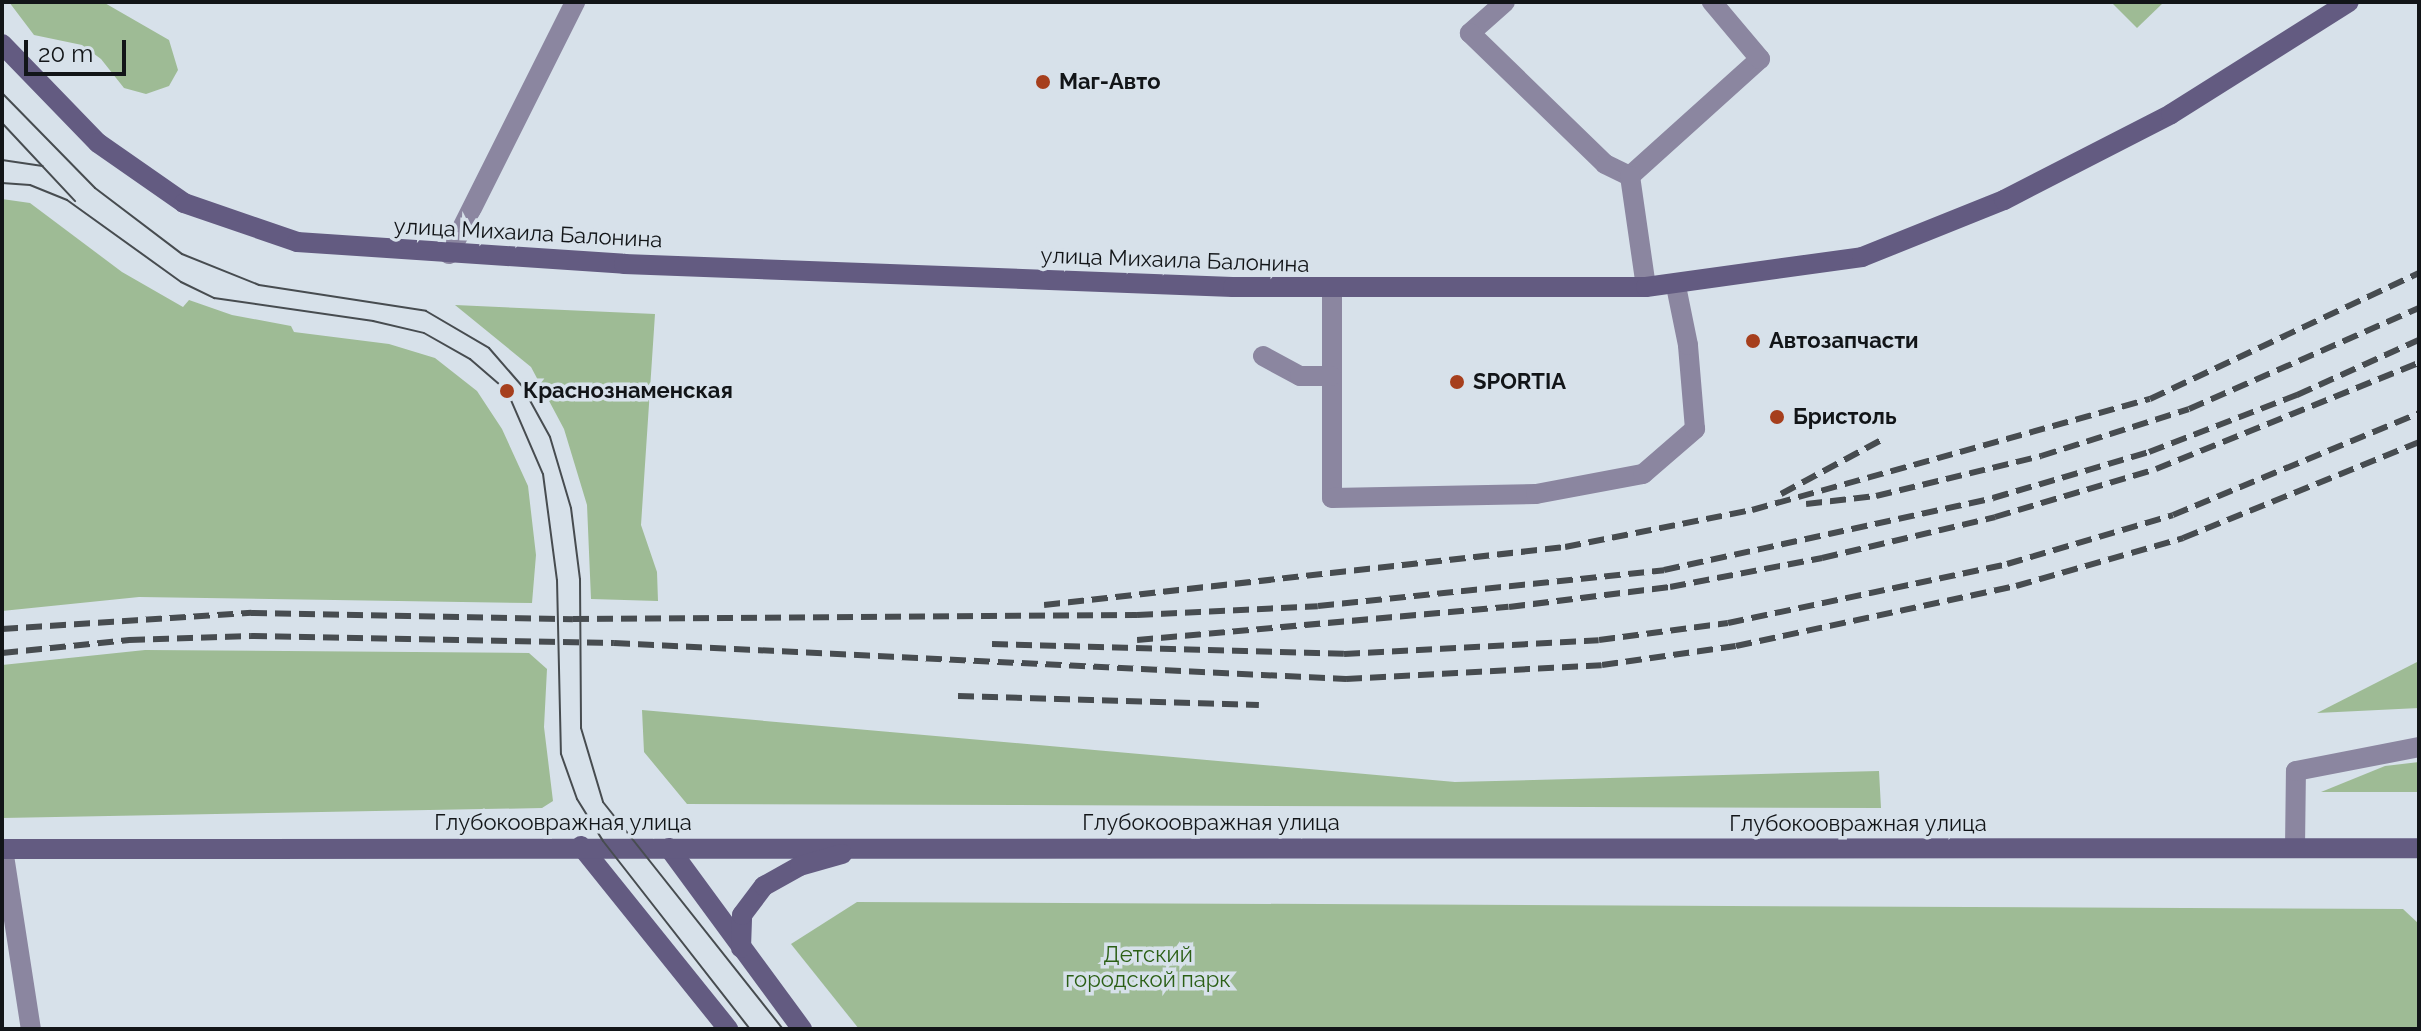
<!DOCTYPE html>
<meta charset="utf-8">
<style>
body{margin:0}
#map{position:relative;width:2421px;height:1031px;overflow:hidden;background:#d7e1ea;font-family:Raleway,sans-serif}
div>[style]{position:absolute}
.green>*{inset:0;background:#9ebb95}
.lane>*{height:20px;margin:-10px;padding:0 10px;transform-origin:10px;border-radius:10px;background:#8b86a0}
.street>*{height:20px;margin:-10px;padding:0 10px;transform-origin:10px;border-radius:10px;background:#8b86a0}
.secondary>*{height:20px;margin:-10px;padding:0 10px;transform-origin:10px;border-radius:10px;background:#635b81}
.tram>*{height:2px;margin:-1px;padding:0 1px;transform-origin:1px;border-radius:1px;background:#474c50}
.rail>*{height:6px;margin-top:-3px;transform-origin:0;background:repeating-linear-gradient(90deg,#474c50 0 16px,transparent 0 24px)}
.dots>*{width:22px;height:22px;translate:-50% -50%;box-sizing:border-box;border:4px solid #d7e1ea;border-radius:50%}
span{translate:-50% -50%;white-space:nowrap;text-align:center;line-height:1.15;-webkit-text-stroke:7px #d7e1ea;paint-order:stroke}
.poi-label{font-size:22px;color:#121518;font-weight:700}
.left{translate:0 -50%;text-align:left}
.street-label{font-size:22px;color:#121518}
.park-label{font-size:22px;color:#2b5f15}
.frame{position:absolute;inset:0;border:4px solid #121518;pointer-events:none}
.scale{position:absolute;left:24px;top:40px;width:102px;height:36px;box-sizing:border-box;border:4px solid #121518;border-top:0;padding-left:10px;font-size:24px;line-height:28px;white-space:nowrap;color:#121518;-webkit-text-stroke:6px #d7e1ea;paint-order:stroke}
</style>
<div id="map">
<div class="green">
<i style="clip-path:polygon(9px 2px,103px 2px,169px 40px,178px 70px,169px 86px,146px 94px,124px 88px,101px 59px,82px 45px,34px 35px)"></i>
<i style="clip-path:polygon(2111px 2px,2164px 2px,2137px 28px)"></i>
<i style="clip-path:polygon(2px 199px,30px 203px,122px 272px,183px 307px,189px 300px,232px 315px,291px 326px,294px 332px,389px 344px,435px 358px,477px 391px,502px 429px,528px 486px,536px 555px,532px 603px,139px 597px,2px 611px)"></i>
<i style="clip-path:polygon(455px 305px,655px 314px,641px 525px,657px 572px,658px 601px,591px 599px,587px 505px,564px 429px,531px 367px)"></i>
<i style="clip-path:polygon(145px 650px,529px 653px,547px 669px,544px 727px,553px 801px,542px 808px,2px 818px,2px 665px)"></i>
<i style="clip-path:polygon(2419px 661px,2419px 708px,2317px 713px)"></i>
<i style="clip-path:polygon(642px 710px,1455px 782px,1879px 771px,1881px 808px,687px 804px,644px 752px)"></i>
<i style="clip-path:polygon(2419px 762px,2419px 792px,2321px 792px,2385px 766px)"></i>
<i style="clip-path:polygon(857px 902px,2403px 909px,2419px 924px,2419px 1029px,859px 1029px,791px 944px)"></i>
</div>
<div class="lane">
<i style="left:1505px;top:2px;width:47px;rotate:138.5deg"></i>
<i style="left:1470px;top:33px;width:188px;rotate:44.1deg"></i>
<i style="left:1605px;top:164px;width:28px;rotate:26deg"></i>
<i style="left:1630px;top:176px;width:175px;rotate:-42deg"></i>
<i style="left:1760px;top:59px;width:75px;rotate:-130.1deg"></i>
<i style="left:1630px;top:176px;width:112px;rotate:81.8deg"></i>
<i style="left:1332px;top:288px;width:210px;rotate:90deg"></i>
<i style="left:1332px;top:498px;width:204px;rotate:-1.1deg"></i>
<i style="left:1536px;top:494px;width:109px;rotate:-10.6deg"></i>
<i style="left:1643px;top:474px;width:69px;rotate:-40.9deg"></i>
<i style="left:1695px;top:429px;width:84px;rotate:-94.8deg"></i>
<i style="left:1688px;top:345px;width:60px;rotate:-101.5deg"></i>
<i style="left:1263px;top:356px;width:42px;rotate:28.4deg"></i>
<i style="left:1300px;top:376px;width:31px"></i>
<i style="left:2295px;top:848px;width:77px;rotate:-89.3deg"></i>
<i style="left:2296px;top:771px;width:125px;rotate:-11deg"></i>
</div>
<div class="street">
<i style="left:449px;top:254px;width:282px;rotate:-63.4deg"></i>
<i style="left:3px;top:849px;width:182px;rotate:81.2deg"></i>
</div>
<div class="secondary">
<i style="left:2px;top:44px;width:138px;rotate:45.9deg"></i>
<i style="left:98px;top:143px;width:105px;rotate:34.9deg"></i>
<i style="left:184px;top:203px;width:120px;rotate:19deg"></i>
<i style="left:297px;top:242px;width:328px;rotate:3.8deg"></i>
<i style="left:624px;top:264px;width:609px;rotate:2.16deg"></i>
<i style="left:1233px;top:287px;width:413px"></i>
<i style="left:1646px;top:287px;width:218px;rotate:-7.9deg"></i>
<i style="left:1862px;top:257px;width:153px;rotate:-21.9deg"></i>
<i style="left:2004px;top:200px;width:188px;rotate:-27.2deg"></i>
<i style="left:2171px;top:114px;width:210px;rotate:-32.2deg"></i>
<i style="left:581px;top:846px;width:235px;rotate:51.2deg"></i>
<i style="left:669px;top:848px;width:225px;rotate:53.7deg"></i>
<i style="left:2px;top:849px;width:2417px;rotate:-0.02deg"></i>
<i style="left:741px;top:948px;width:33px;rotate:-88deg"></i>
<i style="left:742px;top:915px;width:36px;rotate:-53deg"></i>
<i style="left:764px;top:886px;width:41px;rotate:-29.1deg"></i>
<i style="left:800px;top:866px;width:44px;rotate:-15.9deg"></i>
</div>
<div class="tram">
<i style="left:2px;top:93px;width:133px;rotate:45.6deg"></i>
<i style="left:95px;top:188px;width:109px;rotate:37.2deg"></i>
<i style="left:182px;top:254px;width:83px;rotate:21.9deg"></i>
<i style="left:259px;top:285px;width:169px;rotate:8.8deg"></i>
<i style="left:426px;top:311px;width:73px;rotate:30.4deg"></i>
<i style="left:489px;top:348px;width:50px;rotate:49deg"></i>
<i style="left:522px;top:386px;width:58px;rotate:61.2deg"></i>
<i style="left:550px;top:437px;width:74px;rotate:73.5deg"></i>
<i style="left:571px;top:508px;width:72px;rotate:82.8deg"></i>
<i style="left:580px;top:579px;width:149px;rotate:89.6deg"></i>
<i style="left:581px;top:728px;width:77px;rotate:73.4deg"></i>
<i style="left:603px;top:802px;width:290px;rotate:51.6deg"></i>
<i style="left:2px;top:123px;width:107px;rotate:46.9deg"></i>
<i style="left:2px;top:160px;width:41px;rotate:8.3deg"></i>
<i style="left:2px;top:183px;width:28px;rotate:4deg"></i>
<i style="left:30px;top:185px;width:40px;rotate:22deg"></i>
<i style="left:67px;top:200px;width:140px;rotate:35.7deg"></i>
<i style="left:181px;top:282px;width:37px;rotate:26deg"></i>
<i style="left:214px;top:298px;width:161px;rotate:8.2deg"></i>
<i style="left:373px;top:321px;width:52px;rotate:13.2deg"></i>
<i style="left:424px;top:333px;width:53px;rotate:29.5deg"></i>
<i style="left:470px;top:359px;width:49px;rotate:40.9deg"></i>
<i style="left:507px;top:391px;width:90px;rotate:66.6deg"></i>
<i style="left:543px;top:474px;width:107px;rotate:82.5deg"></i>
<i style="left:557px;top:580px;width:174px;rotate:88.7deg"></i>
<i style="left:561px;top:754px;width:48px;rotate:70.4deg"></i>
<i style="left:577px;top:799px;width:49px;rotate:58.2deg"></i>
<i style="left:603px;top:841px;width:239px;rotate:52deg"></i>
</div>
<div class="rail">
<i style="left:1781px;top:494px;width:116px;rotate:-28.3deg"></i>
<i style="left:1806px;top:504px;width:70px;rotate:-6.5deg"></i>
<i style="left:1876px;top:496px;width:170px;rotate:-13.6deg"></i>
<i style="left:2041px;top:456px;width:155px;rotate:-17.6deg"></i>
<i style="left:2189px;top:409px;width:251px;rotate:-23.7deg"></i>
<i style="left:1044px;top:605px;width:524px;rotate:-6.35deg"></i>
<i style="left:1565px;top:547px;width:191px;rotate:-11.2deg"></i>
<i style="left:1752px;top:510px;width:413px;rotate:-15.6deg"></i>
<i style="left:2150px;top:399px;width:297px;rotate:-25.1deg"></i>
<i style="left:2px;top:629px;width:250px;rotate:-3.7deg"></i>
<i style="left:251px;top:613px;width:322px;rotate:1.1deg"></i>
<i style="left:573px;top:619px;width:564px;rotate:-0.41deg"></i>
<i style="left:1137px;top:615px;width:181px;rotate:-2.8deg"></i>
<i style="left:1318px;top:606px;width:348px;rotate:-5.9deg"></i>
<i style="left:1664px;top:570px;width:337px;rotate:-12.3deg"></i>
<i style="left:1993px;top:498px;width:163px;rotate:-16.4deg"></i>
<i style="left:2149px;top:452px;width:159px;rotate:-21.1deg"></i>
<i style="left:2297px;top:395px;width:134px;rotate:-24.3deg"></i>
<i style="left:1137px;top:640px;width:373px;rotate:-5.1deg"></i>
<i style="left:1509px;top:607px;width:162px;rotate:-7.1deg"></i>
<i style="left:1670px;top:587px;width:155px;rotate:-10.8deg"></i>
<i style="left:1822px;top:558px;width:178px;rotate:-13.3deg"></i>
<i style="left:1995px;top:517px;width:168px;rotate:-16.6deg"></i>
<i style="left:2156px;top:469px;width:284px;rotate:-22deg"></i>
<i style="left:992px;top:644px;width:352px;rotate:1.6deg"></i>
<i style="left:1344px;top:654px;width:255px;rotate:-3.1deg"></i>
<i style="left:1599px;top:640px;width:130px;rotate:-7.5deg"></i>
<i style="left:1728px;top:623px;width:285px;rotate:-11.9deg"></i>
<i style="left:2007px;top:564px;width:173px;rotate:-16.4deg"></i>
<i style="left:2173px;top:515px;width:266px;rotate:-22.5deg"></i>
<i style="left:2px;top:653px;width:128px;rotate:-5.8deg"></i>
<i style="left:129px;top:640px;width:122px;rotate:-1.9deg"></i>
<i style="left:251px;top:636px;width:363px;rotate:1.1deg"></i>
<i style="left:614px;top:643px;width:733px;rotate:2.82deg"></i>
<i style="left:1346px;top:679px;width:256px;rotate:-3.1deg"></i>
<i style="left:1602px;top:665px;width:135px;rotate:-8.1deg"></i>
<i style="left:1736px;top:646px;width:286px;rotate:-12.1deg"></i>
<i style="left:2016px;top:586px;width:174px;rotate:-16deg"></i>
<i style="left:2183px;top:538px;width:255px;rotate:-22.1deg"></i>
<i style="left:958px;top:696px;width:301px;rotate:1.7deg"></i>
</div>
<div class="dots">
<i style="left:1043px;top:82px;background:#a63f1d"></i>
<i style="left:1753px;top:341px;background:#a63f1d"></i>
<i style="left:1457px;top:382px;background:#a63f1d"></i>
<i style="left:507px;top:391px;background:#a63f1d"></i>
<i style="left:1777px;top:417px;background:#a63f1d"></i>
</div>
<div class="poi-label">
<span class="left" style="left:1059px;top:82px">Маг-Авто</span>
<span class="left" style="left:1769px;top:341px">Автозапчасти</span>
<span class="left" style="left:1473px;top:382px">SPORTIA</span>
<span class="left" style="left:523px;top:391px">Краснознаменская</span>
<span class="left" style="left:1793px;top:417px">Бристоль</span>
</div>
<div class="street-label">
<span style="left:528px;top:233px;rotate:3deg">улица Михаила Балонина</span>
<span style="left:1175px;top:260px;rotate:2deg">улица Михаила Балонина</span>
<span style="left:563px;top:823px">Глубокоовражная улица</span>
<span style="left:1211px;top:823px">Глубокоовражная улица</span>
<span style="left:1858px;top:824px">Глубокоовражная улица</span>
</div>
<div class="park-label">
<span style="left:1148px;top:967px">Детский<br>городской парк</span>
</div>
<div class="frame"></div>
<div class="scale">20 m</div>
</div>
